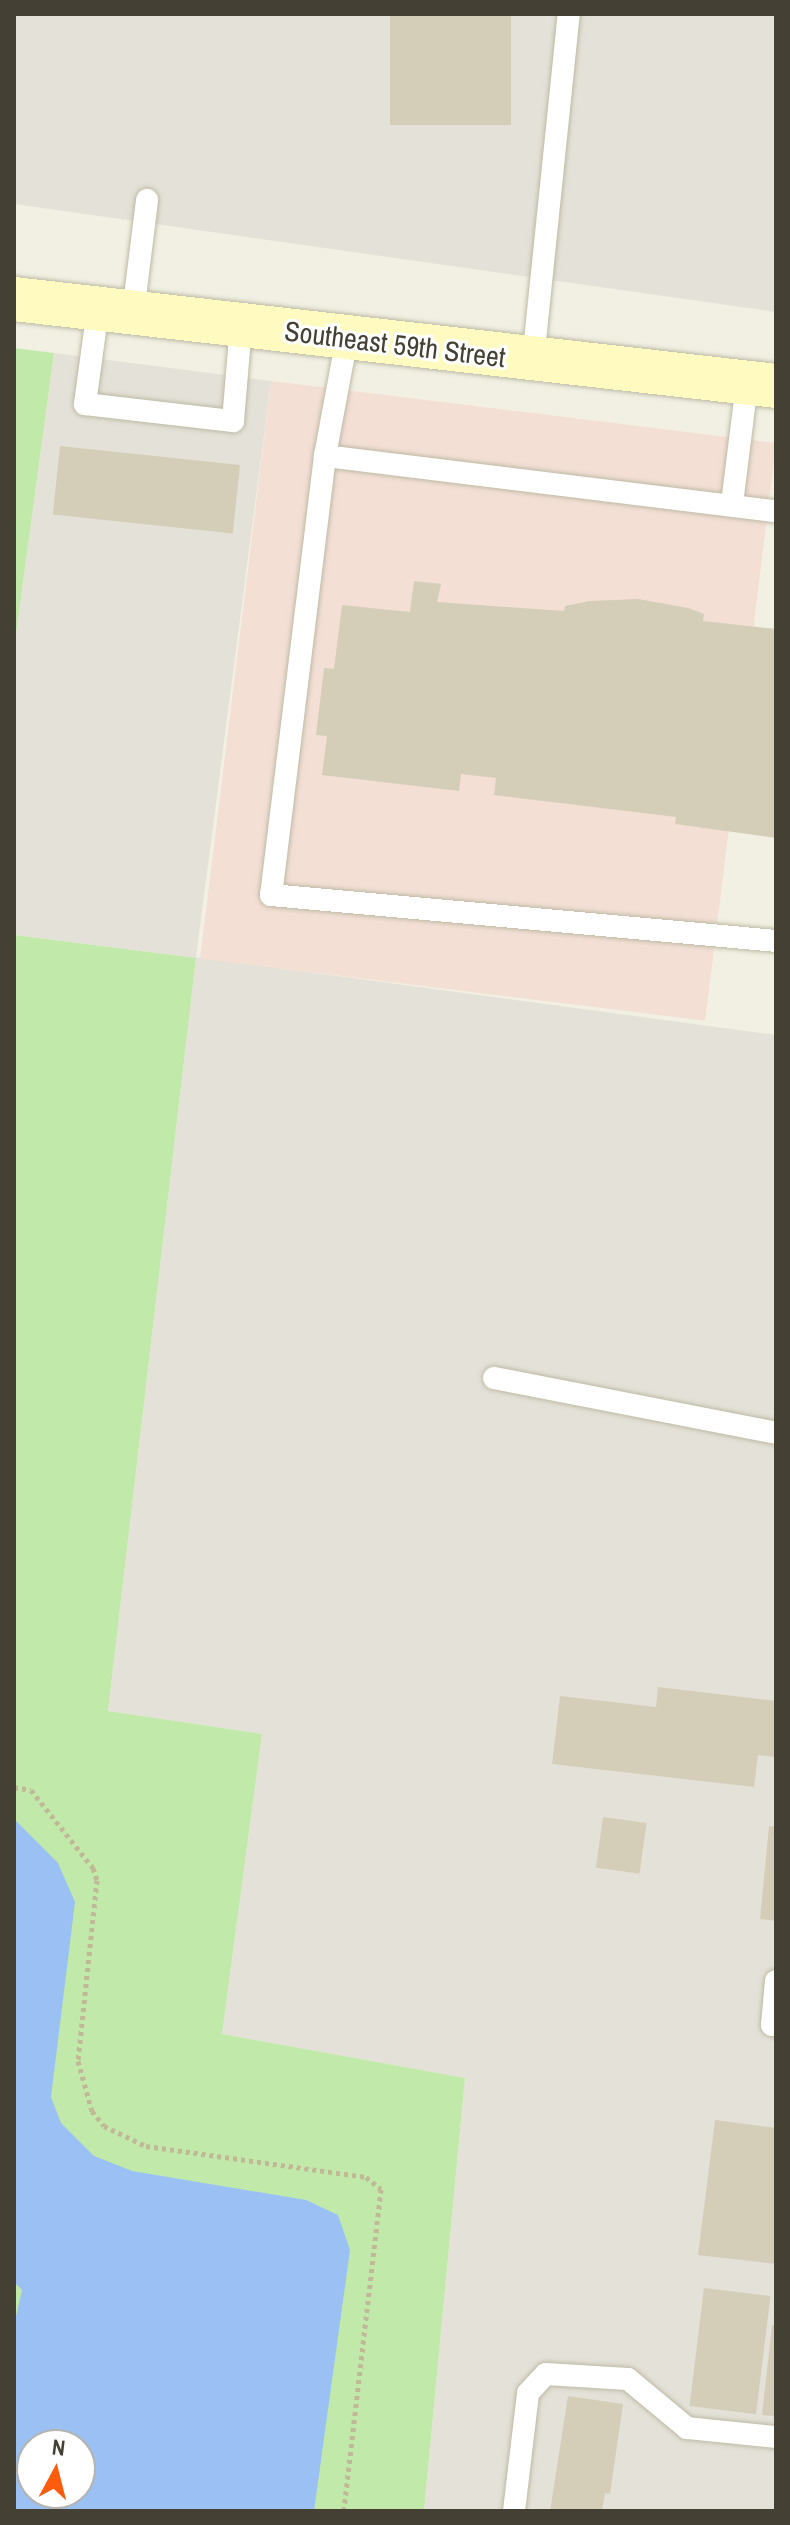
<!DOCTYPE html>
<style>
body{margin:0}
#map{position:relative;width:790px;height:2525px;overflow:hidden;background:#f2f0e3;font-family:"Archivo Narrow",sans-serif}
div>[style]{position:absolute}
.industrial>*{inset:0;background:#e4e1d8}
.medical>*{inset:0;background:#f4dfd5;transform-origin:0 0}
.green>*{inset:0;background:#c1e9a9}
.water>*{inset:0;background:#9bc0f3}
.building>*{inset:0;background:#d4ceb8;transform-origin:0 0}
.path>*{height:5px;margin-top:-2.5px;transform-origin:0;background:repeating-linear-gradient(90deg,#c1b996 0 4px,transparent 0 8px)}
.roads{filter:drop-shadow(0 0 2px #bebaa5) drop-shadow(0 0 2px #bebaa5)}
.lane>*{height:22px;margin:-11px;padding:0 11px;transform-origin:11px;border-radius:11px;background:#fff}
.secondary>*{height:44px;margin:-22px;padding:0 22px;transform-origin:22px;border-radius:22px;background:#fffbc0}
span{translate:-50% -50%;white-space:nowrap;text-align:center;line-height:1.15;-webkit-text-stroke:6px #fff;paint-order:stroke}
.street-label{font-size:28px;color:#444033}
.frame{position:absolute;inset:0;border:16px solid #444033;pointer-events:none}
.north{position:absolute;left:16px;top:2429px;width:80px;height:80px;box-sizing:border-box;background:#fff;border:2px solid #b4b3ad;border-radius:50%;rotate:7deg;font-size:22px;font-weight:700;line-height:32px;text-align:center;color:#444033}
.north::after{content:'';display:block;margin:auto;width:28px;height:36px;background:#ff5b0d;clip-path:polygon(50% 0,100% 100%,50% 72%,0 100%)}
</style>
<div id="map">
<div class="industrial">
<i style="clip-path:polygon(14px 14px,776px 14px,776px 312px,14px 204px)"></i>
<i style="clip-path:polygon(54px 353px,271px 381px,196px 957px,776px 1035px,776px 2511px,424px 2511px,465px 2078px,222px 2034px,262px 1734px,108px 1711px,196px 958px,14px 935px,14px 649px)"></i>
</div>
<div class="medical">
<i style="left:271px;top:381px;width:509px;height:582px;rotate:7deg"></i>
</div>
<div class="green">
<i style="clip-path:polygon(14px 348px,54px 353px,14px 649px)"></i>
<i style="clip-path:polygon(evenodd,14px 935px,196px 958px,108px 1711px,262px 1734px,222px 2034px,465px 2078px,424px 2511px,14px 2511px,14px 935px,32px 2445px,80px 2445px,80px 2493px,32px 2493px,32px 2445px)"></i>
</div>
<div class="water">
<i style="clip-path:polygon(evenodd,14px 1819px,58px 1863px,75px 1902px,51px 2097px,61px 2123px,94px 2156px,132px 2171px,306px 2200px,338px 2215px,350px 2250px,314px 2511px,14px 2511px,14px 2325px,22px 2290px,14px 2282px,14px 1819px,32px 2445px,80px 2445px,80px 2493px,32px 2493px,32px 2445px)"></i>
</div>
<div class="building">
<i style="left:390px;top:14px;width:121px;height:111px"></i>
<i style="left:60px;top:446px;width:181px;height:69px;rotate:6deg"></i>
<i style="clip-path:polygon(414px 581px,441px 584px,437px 602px,564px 611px,565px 606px,590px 601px,638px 599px,688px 608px,704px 614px,703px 621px,776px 629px,776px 838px,675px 824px,676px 817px,494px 795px,496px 778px,461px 774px,459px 791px,322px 775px,327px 736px,316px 735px,324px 668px,334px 669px,342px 605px,410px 612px)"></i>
<i style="clip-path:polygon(658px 1687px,776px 1701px,776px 1757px,758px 1755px,754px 1787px,552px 1764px,560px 1696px,656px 1707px)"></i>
<i style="left:603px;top:1817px;width:44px;height:51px;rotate:8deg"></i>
<i style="clip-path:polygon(769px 1826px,776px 1827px,776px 1921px,760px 1919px)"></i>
<i style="clip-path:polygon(715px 2120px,776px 2128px,776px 2264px,698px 2255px)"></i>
<i style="left:704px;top:2288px;width:67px;height:119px;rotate:7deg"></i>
<i style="clip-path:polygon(772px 2325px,776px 2325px,776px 2416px,762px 2415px)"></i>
<i style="clip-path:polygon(568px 2396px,623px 2404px,610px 2494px,605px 2493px,602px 2511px,550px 2511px)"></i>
</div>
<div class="path">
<i style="left:14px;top:1787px;width:17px;rotate:10deg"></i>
<i style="left:31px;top:1790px;width:100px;rotate:51.5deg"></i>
<i style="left:93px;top:1868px;width:13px;rotate:72deg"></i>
<i style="left:97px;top:1880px;width:182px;rotate:96deg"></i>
<i style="left:78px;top:2061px;width:52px;rotate:74.4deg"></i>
<i style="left:92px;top:2111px;width:19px;rotate:51deg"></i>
<i style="left:104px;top:2126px;width:47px;rotate:25.5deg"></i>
<i style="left:146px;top:2146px;width:222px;rotate:8deg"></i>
<i style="left:366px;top:2177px;width:19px;rotate:39deg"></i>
<i style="left:381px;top:2189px;width:324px;rotate:96.6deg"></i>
</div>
<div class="roads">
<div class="lane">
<i style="left:98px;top:309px;width:96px;rotate:97.8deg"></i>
<i style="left:85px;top:404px;width:149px;rotate:6.6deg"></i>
<i style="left:233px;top:421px;width:95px;rotate:-85.2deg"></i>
<i style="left:133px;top:313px;width:114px;rotate:-82.9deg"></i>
<i style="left:347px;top:338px;width:120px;rotate:100.6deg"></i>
<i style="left:325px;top:456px;width:442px;rotate:97deg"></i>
<i style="left:271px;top:895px;width:507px;rotate:5.2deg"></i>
<i style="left:533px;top:360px;width:348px;rotate:-84.1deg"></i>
<i style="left:325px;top:456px;width:454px;rotate:7deg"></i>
<i style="left:732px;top:504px;width:121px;rotate:-82.9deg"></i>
<i style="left:494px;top:1378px;width:287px;rotate:11deg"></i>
<i style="left:776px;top:1981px;width:44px;rotate:95.2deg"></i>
<i style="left:772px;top:2025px;width:4px"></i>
<i style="left:514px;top:2511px;width:119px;rotate:-83.2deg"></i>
<i style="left:528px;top:2393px;width:26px;rotate:-47deg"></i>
<i style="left:546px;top:2374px;width:82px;rotate:3.5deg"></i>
<i style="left:628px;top:2379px;width:77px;rotate:39.7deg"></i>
<i style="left:687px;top:2428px;width:89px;rotate:5.8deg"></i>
</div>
<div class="secondary">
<i style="left:14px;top:299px;width:767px;rotate:6.51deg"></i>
</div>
</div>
<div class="street-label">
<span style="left:395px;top:344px;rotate:7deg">Southeast 59th Street</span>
</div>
<div class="frame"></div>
<div class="north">N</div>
</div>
